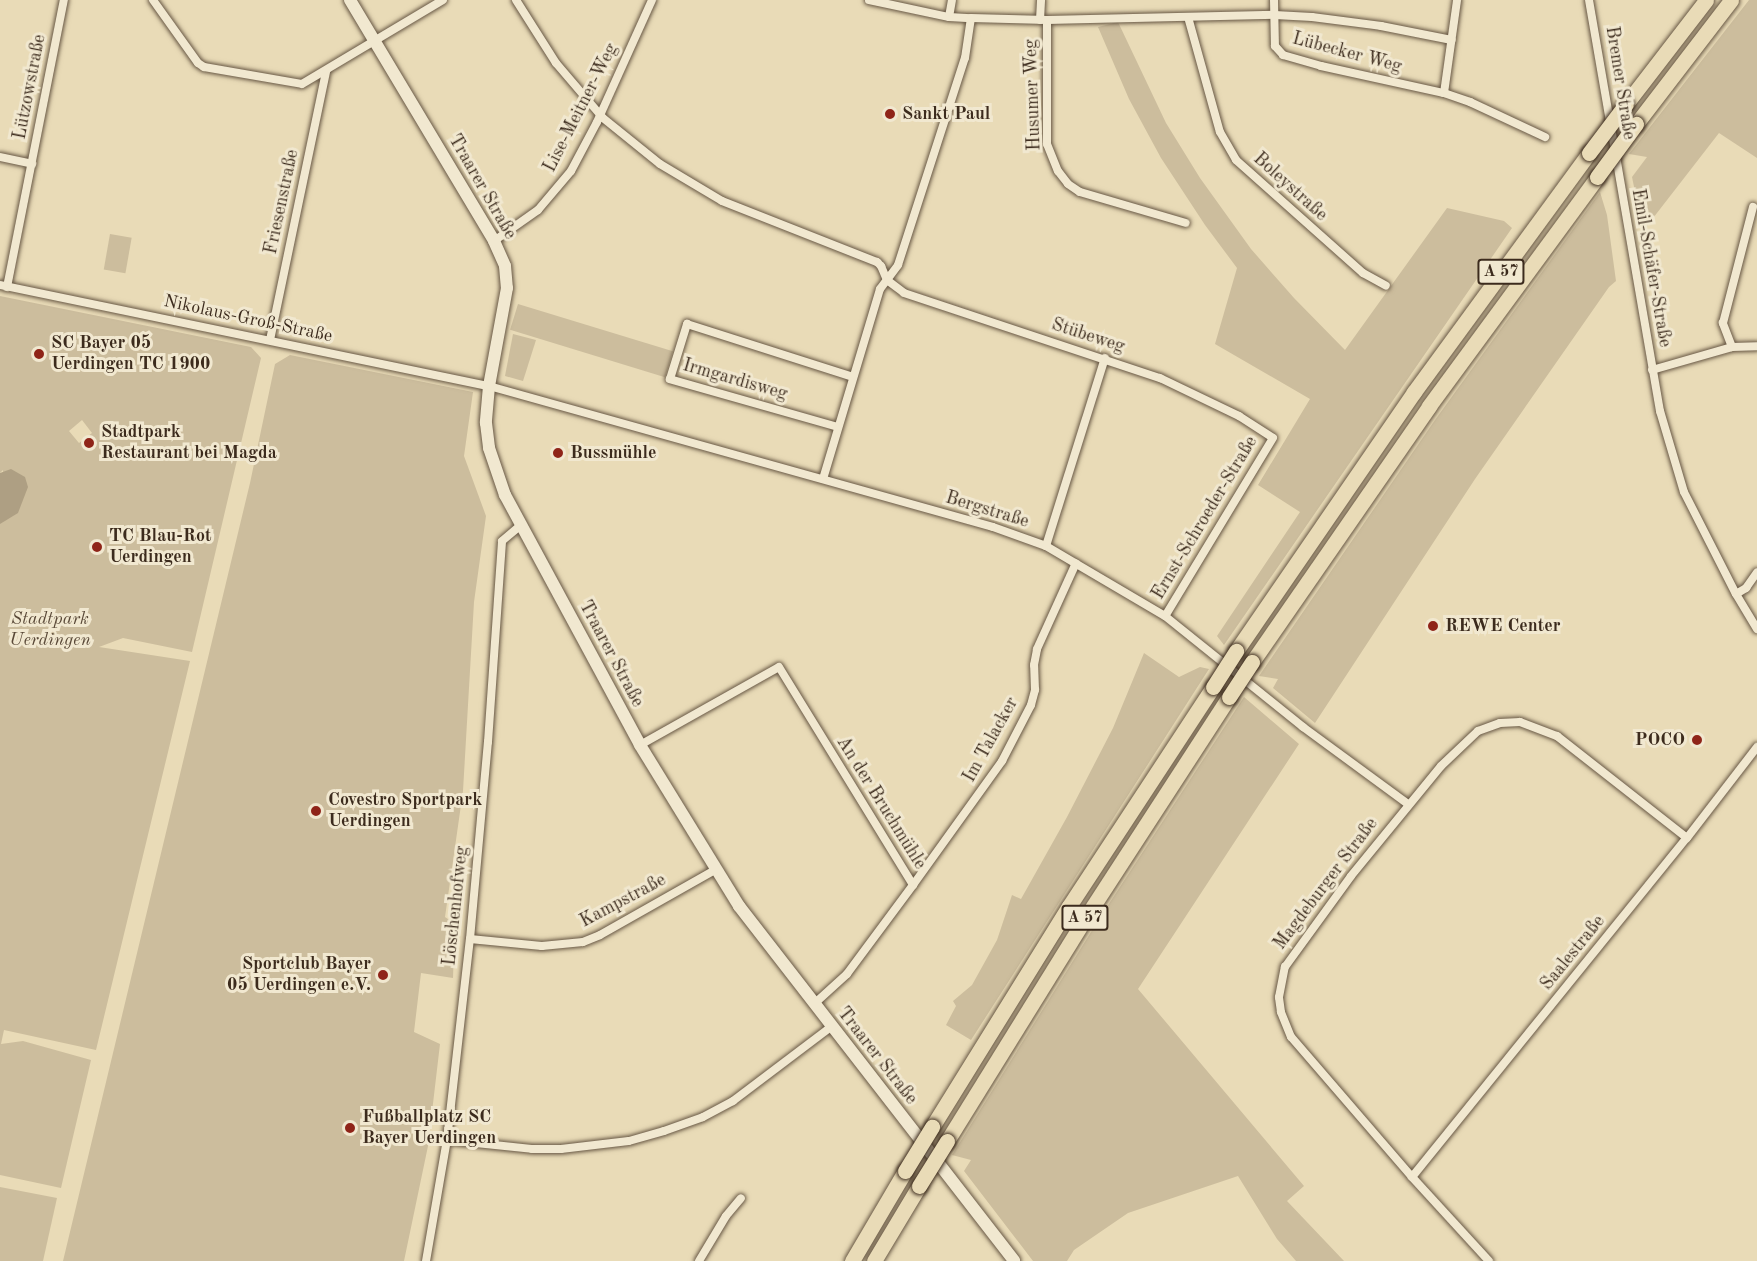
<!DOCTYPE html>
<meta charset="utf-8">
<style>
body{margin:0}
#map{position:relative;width:1757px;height:1261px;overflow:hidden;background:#e9dbb7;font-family:"Old Standard TT",serif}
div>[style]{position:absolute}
.green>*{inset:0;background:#ccbd9d;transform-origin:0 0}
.water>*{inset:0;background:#ae9f83}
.roads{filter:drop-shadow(0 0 2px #675744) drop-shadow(0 0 2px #675744)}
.street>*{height:8px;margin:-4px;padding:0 4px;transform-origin:4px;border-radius:4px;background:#f1e8d0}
.secondary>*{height:12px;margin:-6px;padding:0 6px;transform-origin:6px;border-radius:6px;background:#f1e8d0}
.highway>*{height:15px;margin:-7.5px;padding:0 7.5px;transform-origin:7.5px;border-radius:7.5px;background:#e9dbb7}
.bridges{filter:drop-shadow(0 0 2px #3c2b1d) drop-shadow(0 0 2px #3c2b1d)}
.highway-bridge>*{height:15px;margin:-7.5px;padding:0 7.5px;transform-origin:7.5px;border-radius:7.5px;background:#e9dbb7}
.dots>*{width:16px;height:16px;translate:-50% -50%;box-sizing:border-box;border:3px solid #f1e8d0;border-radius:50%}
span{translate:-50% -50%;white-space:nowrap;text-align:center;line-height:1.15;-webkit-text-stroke:6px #f1e8d0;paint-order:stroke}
.shield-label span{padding:2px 4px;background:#f1e8d0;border:2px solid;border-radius:4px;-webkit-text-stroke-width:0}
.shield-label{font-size:16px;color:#3c2b1d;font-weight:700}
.street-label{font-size:18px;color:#3c2b1d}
.poi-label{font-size:18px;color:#3c2b1d;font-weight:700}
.left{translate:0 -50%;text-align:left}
.right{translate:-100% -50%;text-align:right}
.park-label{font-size:18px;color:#594837;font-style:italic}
</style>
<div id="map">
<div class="green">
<i style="clip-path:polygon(1749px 0,1757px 0,1757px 158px,1719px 133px,1643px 231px,1632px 177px,1647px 157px,1629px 154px)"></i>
<i style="clip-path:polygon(1118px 22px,1166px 123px,1200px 178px,1251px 249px,1294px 298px,1345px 350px,1447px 208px,1504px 221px,1512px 228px,1224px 645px,1217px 636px,1300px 512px,1258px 485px,1310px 399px,1215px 344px,1237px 268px,1205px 225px,1161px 158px,1129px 99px,1098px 27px)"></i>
<i style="clip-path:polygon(1600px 192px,1607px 215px,1616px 281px,1609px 287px,1475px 479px,1315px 723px,1273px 688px,1278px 679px,1259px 676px,1435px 420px)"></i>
<i style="left:110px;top:234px;width:22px;height:36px;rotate:10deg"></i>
<i style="clip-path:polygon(evenodd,0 296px,251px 347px,261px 358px,192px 652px,123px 638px,99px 647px,190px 661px,96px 1050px,4px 1030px,1px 1044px,23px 1041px,91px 1060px,61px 1188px,0 1175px,0 525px,3px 470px,0 473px,0 296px,82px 420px,92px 433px,79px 443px,69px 431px,82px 420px)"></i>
<i style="left:518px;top:304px;width:162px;height:27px;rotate:17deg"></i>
<i style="clip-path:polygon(513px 334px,536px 340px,523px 381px,505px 376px)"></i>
<i style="clip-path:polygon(290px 355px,473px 392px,464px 456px,486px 516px,474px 602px,463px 791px,445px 917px,455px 924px,453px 978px,421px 973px,414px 1032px,440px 1044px,428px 1146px,404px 1261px,63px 1261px,250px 483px,275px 364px)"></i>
<i style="clip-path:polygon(1144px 653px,1179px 677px,1200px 667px,1209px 669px,971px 1040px,946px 1025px,956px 1006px,953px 1001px,972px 985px,997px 940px,1012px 895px,1021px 899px,1067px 817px,1113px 728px)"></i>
<i style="clip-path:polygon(1244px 697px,1299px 744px,1138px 989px,1304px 1186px,1287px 1201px,1344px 1261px,1296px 1261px,1277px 1239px,1238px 1176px,1128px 1213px,1074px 1250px,1067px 1261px,1033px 1261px,964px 1171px,971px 1160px,952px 1155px,1101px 916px)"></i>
<i style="clip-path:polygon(0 1187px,57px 1198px,43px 1261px,0 1261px)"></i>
</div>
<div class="water">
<i style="clip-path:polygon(11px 469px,25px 477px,28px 487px,18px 513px,0 524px,0 473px)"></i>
</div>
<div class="roads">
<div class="street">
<i style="left:153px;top:0;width:77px;rotate:54.5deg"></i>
<i style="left:198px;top:63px;width:7px;rotate:34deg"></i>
<i style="left:204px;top:67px;width:99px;rotate:9.8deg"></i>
<i style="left:302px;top:84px;width:164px;rotate:-30.8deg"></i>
<i style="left:516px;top:0;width:75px;rotate:57.6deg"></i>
<i style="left:556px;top:63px;width:72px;rotate:49.5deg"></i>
<i style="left:603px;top:118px;width:73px;rotate:38.9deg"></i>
<i style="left:660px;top:164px;width:72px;rotate:30.8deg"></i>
<i style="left:722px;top:201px;width:167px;rotate:21.5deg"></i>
<i style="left:877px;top:262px;width:6px;rotate:45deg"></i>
<i style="left:881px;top:266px;width:15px;rotate:67deg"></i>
<i style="left:887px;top:280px;width:21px;rotate:37deg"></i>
<i style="left:904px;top:293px;width:270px;rotate:18.4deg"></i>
<i style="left:1160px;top:378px;width:88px;rotate:25.7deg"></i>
<i style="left:1239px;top:416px;width:40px;rotate:32.9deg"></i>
<i style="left:1273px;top:438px;width:208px;rotate:121.2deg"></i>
<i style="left:869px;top:0;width:82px;rotate:12deg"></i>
<i style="left:949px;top:17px;width:22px;rotate:3deg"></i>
<i style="left:971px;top:18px;width:76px;rotate:1.5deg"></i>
<i style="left:1047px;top:20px;width:228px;rotate:-1.3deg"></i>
<i style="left:1275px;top:15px;width:37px;rotate:3deg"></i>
<i style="left:1312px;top:17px;width:70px;rotate:7.4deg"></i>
<i style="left:1381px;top:26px;width:72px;rotate:11.2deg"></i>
<i style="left:1274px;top:0;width:46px;rotate:88.8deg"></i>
<i style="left:1275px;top:46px;width:12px;rotate:48deg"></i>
<i style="left:1283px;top:55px;width:40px;rotate:16deg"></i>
<i style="left:1321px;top:66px;width:126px;rotate:12.4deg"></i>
<i style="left:1444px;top:93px;width:28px;rotate:19deg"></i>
<i style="left:1470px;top:102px;width:83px;rotate:25deg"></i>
<i style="left:1589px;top:0;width:417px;rotate:80.2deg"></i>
<i style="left:1660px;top:411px;width:84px;rotate:73.5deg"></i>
<i style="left:1684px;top:492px;width:114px;rotate:63deg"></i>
<i style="left:1736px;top:594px;width:41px;rotate:59deg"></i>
<i style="left:949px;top:17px;width:17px;rotate:-80deg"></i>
<i style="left:1188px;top:17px;width:119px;rotate:74.5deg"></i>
<i style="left:1220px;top:132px;width:32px;rotate:60deg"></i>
<i style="left:1236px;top:160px;width:170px;rotate:41.7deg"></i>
<i style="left:1363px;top:273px;width:26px;rotate:29deg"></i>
<i style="left:1040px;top:20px;width:20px;rotate:-87deg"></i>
<i style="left:1047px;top:20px;width:124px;rotate:90deg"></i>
<i style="left:1047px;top:144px;width:29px;rotate:68deg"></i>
<i style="left:1058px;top:171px;width:16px;rotate:52deg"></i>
<i style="left:1068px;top:184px;width:14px;rotate:34deg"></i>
<i style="left:1080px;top:192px;width:110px;rotate:16.3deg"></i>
<i style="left:1444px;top:93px;width:94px;rotate:-82deg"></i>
<i style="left:0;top:157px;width:33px;rotate:12deg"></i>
<i style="left:494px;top:241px;width:54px;rotate:-35.2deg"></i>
<i style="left:538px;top:210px;width:51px;rotate:-49.8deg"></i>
<i style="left:571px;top:171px;width:55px;rotate:-62deg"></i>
<i style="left:597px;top:122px;width:134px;rotate:-65.7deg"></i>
<i style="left:0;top:285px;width:499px;rotate:11.7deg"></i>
<i style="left:489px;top:386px;width:523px;rotate:15.63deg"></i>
<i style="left:993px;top:527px;width:56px;rotate:19.7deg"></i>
<i style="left:1046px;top:546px;width:138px;rotate:30.5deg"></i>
<i style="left:1165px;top:616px;width:177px;rotate:38.8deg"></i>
<i style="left:1303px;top:727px;width:130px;rotate:36.3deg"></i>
<i style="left:7px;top:287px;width:293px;rotate:-78.8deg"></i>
<i style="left:270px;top:340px;width:275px;rotate:-78.2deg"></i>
<i style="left:1732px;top:347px;width:26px;rotate:-111deg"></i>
<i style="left:1723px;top:323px;width:120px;rotate:-75.5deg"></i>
<i style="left:1652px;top:370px;width:83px;rotate:-16deg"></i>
<i style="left:1732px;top:347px;width:25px;rotate:-2deg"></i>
<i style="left:838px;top:427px;width:175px;rotate:-164.1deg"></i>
<i style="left:670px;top:379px;width:58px;rotate:-72.8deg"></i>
<i style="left:687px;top:324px;width:174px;rotate:17.7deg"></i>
<i style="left:823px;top:479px;width:198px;rotate:-73.3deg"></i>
<i style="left:880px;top:289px;width:30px;rotate:-53deg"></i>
<i style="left:898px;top:265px;width:218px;rotate:-72.1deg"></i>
<i style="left:965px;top:58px;width:40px;rotate:-81.5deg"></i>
<i style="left:1046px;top:546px;width:197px;rotate:-72.6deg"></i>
<i style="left:1736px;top:594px;width:12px;rotate:-31deg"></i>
<i style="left:1746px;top:588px;width:19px;rotate:-55deg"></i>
<i style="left:640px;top:745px;width:159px;rotate:-29.3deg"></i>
<i style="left:779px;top:667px;width:256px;rotate:58.4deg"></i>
<i style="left:913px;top:885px;width:111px;rotate:126.6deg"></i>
<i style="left:847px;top:974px;width:45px;rotate:137.7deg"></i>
<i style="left:913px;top:885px;width:153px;rotate:-54.3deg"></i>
<i style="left:1002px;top:761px;width:63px;rotate:-62.6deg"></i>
<i style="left:1031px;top:705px;width:16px;rotate:-75deg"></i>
<i style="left:1035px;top:690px;width:25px;rotate:-92deg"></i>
<i style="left:1034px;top:665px;width:16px;rotate:-79deg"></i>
<i style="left:1037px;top:649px;width:94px;rotate:-65.6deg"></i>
<i style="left:470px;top:939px;width:72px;rotate:5.6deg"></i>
<i style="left:542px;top:946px;width:41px;rotate:-5.6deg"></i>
<i style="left:583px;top:942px;width:18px;rotate:-22deg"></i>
<i style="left:600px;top:935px;width:132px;rotate:-29.5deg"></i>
<i style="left:447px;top:1140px;width:85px;rotate:6deg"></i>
<i style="left:532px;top:1149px;width:29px"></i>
<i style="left:561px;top:1149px;width:68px;rotate:-6.7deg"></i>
<i style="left:629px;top:1141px;width:36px;rotate:-16deg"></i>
<i style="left:664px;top:1131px;width:41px;rotate:-19.7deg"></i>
<i style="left:703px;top:1117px;width:34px;rotate:-28deg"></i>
<i style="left:733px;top:1101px;width:123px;rotate:-37.1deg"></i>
<i style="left:1412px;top:1177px;width:437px;rotate:-51deg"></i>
<i style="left:1687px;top:838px;width:115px;rotate:-52.4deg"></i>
<i style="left:426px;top:1261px;width:123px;rotate:-80.2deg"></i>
<i style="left:447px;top:1140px;width:202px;rotate:-83.5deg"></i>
<i style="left:470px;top:939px;width:198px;rotate:-84.8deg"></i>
<i style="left:488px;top:742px;width:201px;rotate:-86deg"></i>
<i style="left:502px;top:541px;width:25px;rotate:-40deg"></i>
<i style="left:699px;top:1261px;width:52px;rotate:-59deg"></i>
<i style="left:726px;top:1216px;width:23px;rotate:-50deg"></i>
<i style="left:1489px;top:1261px;width:114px;rotate:-132.5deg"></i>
<i style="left:1412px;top:1177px;width:185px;rotate:-130.8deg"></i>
<i style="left:1291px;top:1037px;width:27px;rotate:-112deg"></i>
<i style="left:1281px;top:1012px;width:15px;rotate:-98deg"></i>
<i style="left:1279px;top:997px;width:31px;rotate:-79deg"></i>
<i style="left:1285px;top:967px;width:112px;rotate:-54deg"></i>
<i style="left:1351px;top:876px;width:142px;rotate:-50.7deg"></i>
<i style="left:1441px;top:766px;width:51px;rotate:-43.4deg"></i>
<i style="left:1478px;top:731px;width:23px;rotate:-20deg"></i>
<i style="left:1500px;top:723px;width:20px;rotate:-3deg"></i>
<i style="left:1520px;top:722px;width:40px;rotate:21deg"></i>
<i style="left:1557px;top:736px;width:165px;rotate:38.1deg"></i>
</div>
<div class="secondary">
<i style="left:350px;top:0;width:281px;rotate:59.1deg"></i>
<i style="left:494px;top:241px;width:27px;rotate:66deg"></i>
<i style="left:505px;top:266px;width:22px;rotate:85deg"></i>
<i style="left:507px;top:288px;width:100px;rotate:100.4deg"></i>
<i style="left:489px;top:386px;width:37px;rotate:95deg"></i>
<i style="left:486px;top:423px;width:25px;rotate:83deg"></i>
<i style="left:489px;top:448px;width:50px;rotate:71.2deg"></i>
<i style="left:505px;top:495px;width:284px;rotate:61.6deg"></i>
<i style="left:640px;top:745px;width:189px;rotate:58.4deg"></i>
<i style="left:739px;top:906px;width:449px;rotate:52.2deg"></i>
</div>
<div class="highway">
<i style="left:1626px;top:104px;width:131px;rotate:-52.4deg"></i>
<i style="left:1636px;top:124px;width:156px;rotate:-52.5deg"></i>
<i style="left:1236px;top:651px;width:314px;rotate:-55.5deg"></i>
<i style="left:1414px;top:392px;width:296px;rotate:-53.8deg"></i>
<i style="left:1252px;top:662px;width:311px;rotate:-55.3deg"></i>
<i style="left:1429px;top:406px;width:284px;rotate:-53.7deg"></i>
<i style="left:932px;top:1127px;width:260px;rotate:-58.2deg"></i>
<i style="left:1069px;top:906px;width:262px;rotate:-56.7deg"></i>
<i style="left:947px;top:1141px;width:260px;rotate:-58.2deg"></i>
<i style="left:1084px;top:920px;width:266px;rotate:-57deg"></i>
<i style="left:852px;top:1261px;width:104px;rotate:-59.5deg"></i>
<i style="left:874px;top:1261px;width:87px;rotate:-59deg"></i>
</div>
</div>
<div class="bridges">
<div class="highway-bridge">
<i style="left:1589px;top:153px;width:61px;rotate:-52.9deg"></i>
<i style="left:1597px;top:177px;width:66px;rotate:-53.7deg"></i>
<i style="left:1213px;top:687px;width:43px;rotate:-57.4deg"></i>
<i style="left:1229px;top:697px;width:42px;rotate:-56.7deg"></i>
<i style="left:905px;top:1171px;width:52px;rotate:-58.5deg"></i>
<i style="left:919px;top:1186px;width:53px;rotate:-58.1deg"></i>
</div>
</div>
<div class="dots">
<i style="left:890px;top:114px;background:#8f2418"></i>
<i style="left:39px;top:354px;background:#8f2418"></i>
<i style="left:89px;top:443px;background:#8f2418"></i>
<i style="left:558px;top:453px;background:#8f2418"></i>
<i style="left:97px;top:547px;background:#8f2418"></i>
<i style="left:1433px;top:626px;background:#8f2418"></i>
<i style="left:1697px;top:740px;background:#8f2418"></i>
<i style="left:316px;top:811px;background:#8f2418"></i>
<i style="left:383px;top:975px;background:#8f2418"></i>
<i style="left:350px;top:1128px;background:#8f2418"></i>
</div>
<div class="shield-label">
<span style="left:1501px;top:272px">A 57</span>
<span style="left:1085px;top:918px">A 57</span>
</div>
<div class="street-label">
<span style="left:1347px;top:53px;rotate:15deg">Lübecker Weg</span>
<span style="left:1620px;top:83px;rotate:81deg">Bremer Straße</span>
<span style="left:30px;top:87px;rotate:-79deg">Lützowstraße</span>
<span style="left:1033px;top:95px;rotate:-92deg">Husumer Weg</span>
<span style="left:581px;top:108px;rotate:-63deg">Lise-Meitner-Weg</span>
<span style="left:482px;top:187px;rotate:60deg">Traarer Straße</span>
<span style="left:1290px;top:187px;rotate:42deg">Boleystraße</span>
<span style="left:282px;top:202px;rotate:-78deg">Friesenstraße</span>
<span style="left:1651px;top:268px;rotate:80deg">Emil-Schäfer-Straße</span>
<span style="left:248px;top:319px;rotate:12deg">Nikolaus-Groß-Straße</span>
<span style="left:1088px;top:336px;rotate:18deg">Stübeweg</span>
<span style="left:735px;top:380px;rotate:16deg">Irmgardisweg</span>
<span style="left:987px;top:510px;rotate:17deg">Bergstraße</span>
<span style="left:1205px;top:518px;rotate:-59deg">Ernst-Schroeder-Straße</span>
<span style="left:611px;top:654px;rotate:62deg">Traarer Straße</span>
<span style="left:991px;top:740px;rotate:-61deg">Im Talacker</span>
<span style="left:881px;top:803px;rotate:58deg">An der Bruchmühle</span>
<span style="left:1326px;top:884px;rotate:-53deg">Magdeburger Straße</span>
<span style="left:623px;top:901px;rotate:-28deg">Kampstraße</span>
<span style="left:456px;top:906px;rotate:-84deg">Löschenhofweg</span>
<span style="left:1573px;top:953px;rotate:-51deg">Saalestraße</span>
<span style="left:877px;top:1056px;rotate:52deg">Traarer Straße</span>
</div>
<div class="poi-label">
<span class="left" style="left:902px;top:114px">Sankt Paul</span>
<span class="left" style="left:51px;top:354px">SC Bayer 05<br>Uerdingen TC 1900</span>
<span class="left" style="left:101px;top:443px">Stadtpark<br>Restaurant bei Magda</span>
<span class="left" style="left:570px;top:453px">Bussmühle</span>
<span class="left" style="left:109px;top:547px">TC Blau-Rot<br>Uerdingen</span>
<span class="left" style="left:1445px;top:626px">REWE Center</span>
<span class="right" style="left:1685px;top:740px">POCO</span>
<span class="left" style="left:328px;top:811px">Covestro Sportpark<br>Uerdingen</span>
<span class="right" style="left:371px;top:975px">Sportclub Bayer<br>05 Uerdingen e.V.</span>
<span class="left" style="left:362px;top:1128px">Fußballplatz SC<br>Bayer Uerdingen</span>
</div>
<div class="park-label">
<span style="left:50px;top:630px">Stadtpark<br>Uerdingen</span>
</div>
</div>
